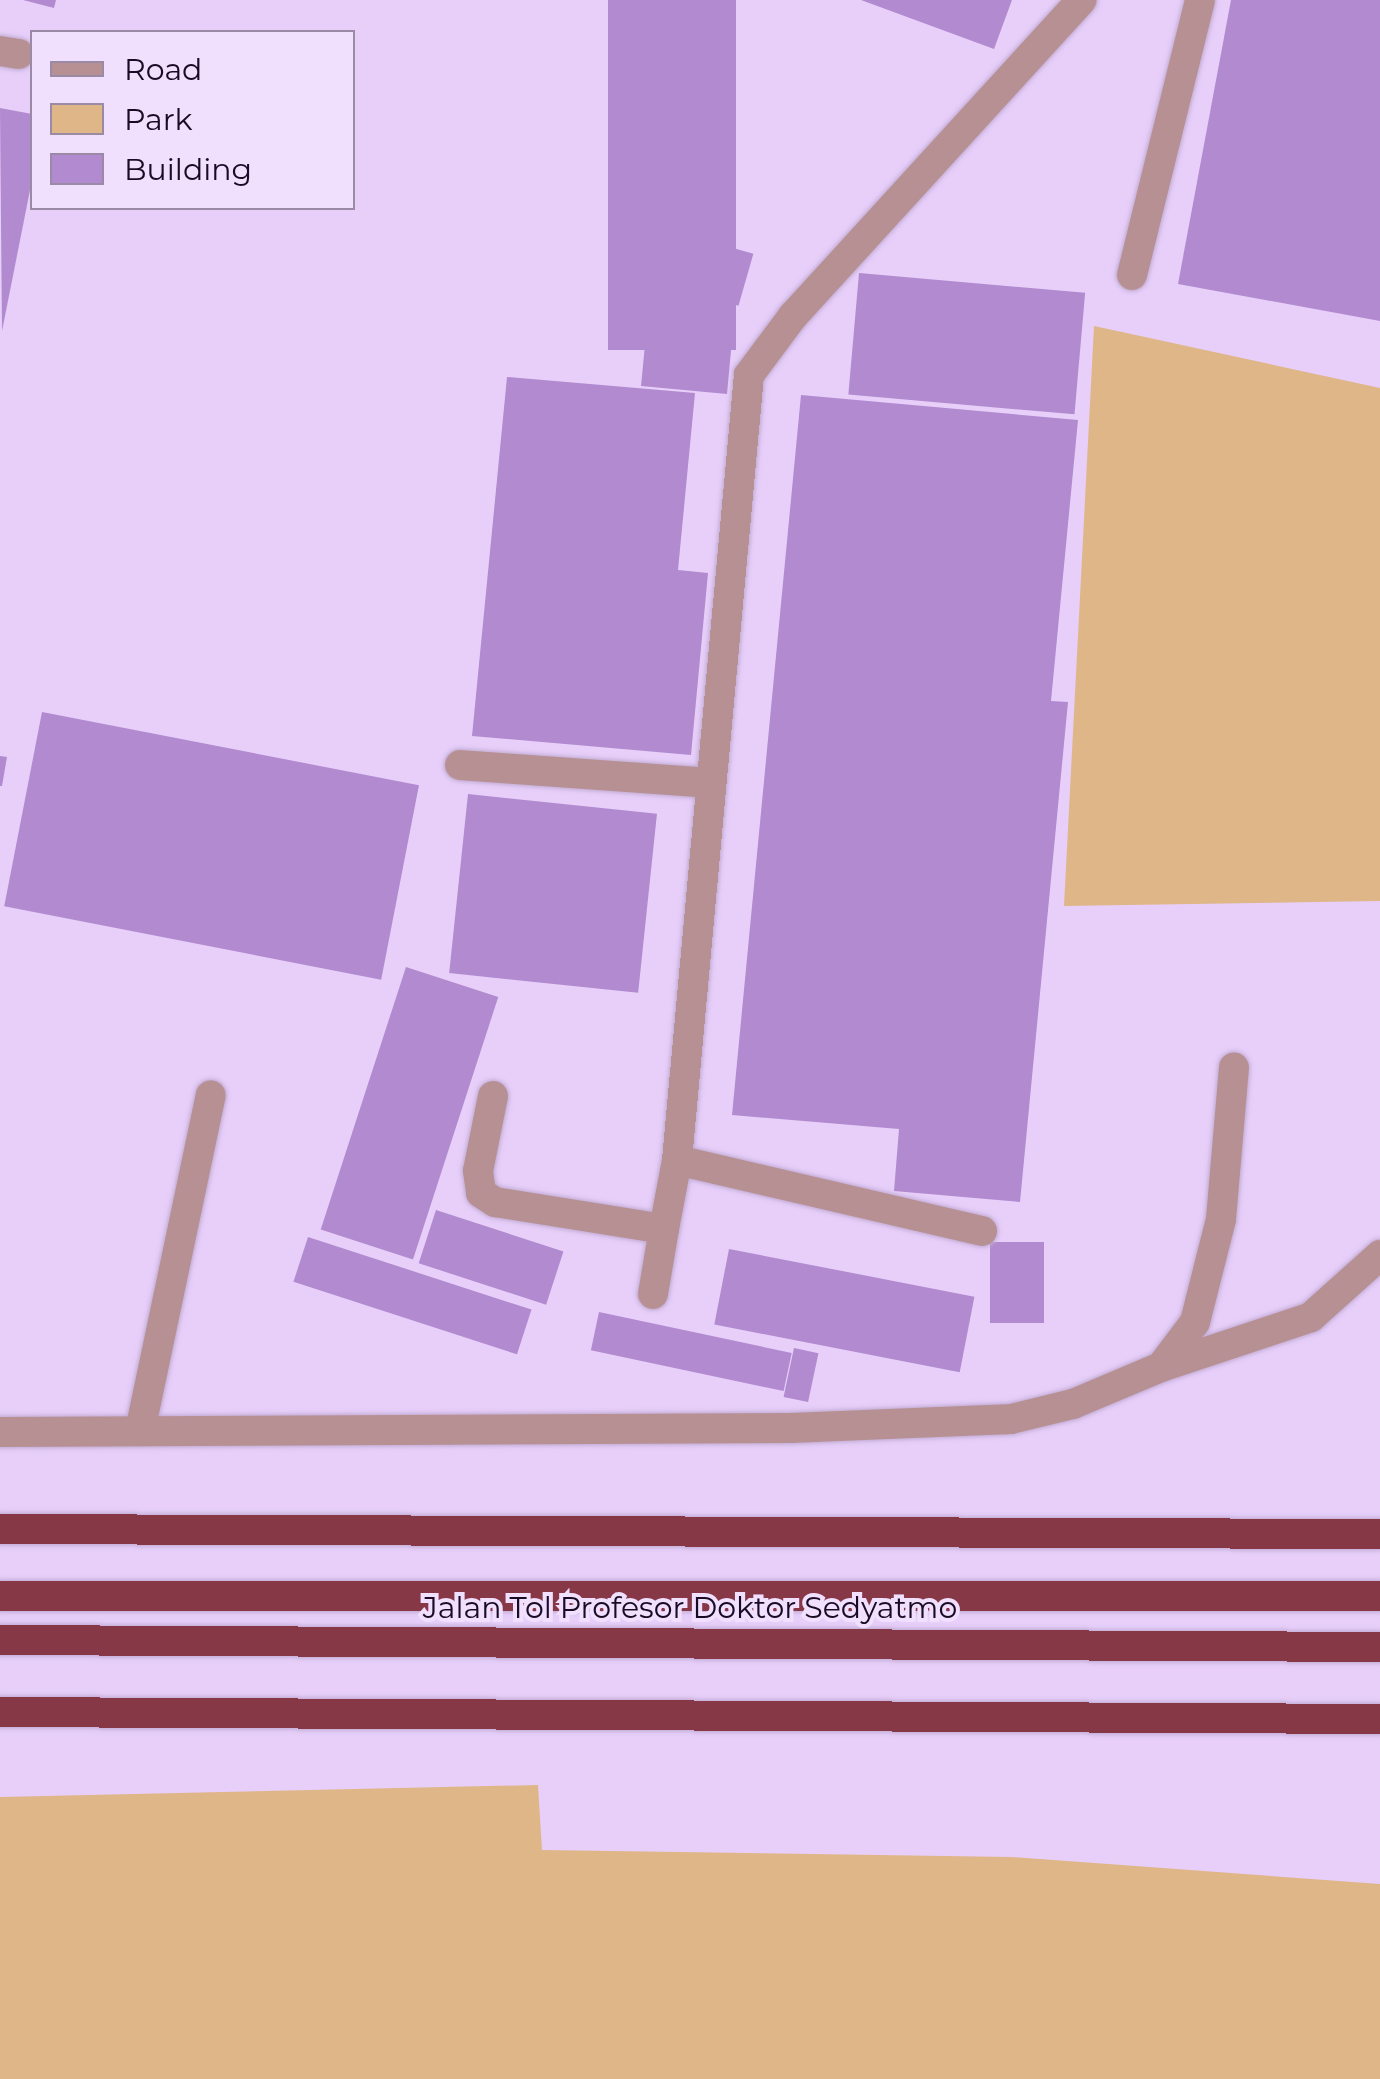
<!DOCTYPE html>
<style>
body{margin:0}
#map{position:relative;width:1380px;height:2079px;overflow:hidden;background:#e7cffa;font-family:Montserrat,sans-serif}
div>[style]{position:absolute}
.green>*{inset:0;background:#dfb687}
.building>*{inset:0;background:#b28acf;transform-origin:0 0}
.roads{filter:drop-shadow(0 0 2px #c2acd3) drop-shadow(0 0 2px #c2acd3)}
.minor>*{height:30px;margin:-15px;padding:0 15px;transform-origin:15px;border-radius:15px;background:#b79094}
.highway>*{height:30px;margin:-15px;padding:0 15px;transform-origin:15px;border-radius:15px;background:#863847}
span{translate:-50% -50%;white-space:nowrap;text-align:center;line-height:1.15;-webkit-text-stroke:8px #f0dffd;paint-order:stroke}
.street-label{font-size:30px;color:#1a0b24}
.legend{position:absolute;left:30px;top:30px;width:325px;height:180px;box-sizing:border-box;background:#f0dffd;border:2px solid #9a8aa6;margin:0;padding:12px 18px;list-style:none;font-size:30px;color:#1a0b24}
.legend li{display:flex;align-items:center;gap:20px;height:50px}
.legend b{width:50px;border:2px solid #9a8aa6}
</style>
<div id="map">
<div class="green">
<i style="clip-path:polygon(1094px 326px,1380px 388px,1380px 901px,1064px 906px)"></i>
<i style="clip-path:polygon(538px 1785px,542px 1850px,1011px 1857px,1380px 1884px,1380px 2079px,0 2079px,0 1797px)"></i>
</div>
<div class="building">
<i style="clip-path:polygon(23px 0,56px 0,54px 8px)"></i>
<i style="left:608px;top:0;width:128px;height:350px"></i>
<i style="clip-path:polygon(861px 0,1012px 0,994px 49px)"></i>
<i style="clip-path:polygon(1231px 0,1380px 0,1380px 321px,1178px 284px)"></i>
<i style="clip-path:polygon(0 108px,32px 114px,32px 180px,2px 331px)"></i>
<i style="left:690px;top:195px;width:28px;height:79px;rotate:17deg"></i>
<i style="left:712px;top:242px;width:43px;height:54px;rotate:16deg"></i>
<i style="left:859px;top:273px;width:227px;height:122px;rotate:5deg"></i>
<i style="clip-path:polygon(650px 293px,703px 297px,700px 327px,733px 329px,727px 394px,641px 386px)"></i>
<i style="clip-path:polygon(507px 377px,695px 393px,678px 570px,708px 573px,691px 755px,472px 736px)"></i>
<i style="clip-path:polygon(801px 395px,1078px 420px,1051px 701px,1068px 702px,1020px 1202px,894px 1191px,899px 1129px,732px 1115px)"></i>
<i style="left:42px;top:712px;width:384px;height:198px;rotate:11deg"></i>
<i style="clip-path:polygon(0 756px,7px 757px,2px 786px,0 786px)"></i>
<i style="left:468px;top:794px;width:190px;height:180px;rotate:6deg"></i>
<i style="left:406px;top:967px;width:97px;height:276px;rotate:18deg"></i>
<i style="left:436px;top:1210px;width:134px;height:56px;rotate:18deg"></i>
<i style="left:308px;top:1237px;width:235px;height:47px;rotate:18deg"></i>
<i style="left:990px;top:1242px;width:54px;height:81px"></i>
<i style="left:729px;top:1249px;width:250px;height:77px;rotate:11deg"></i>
<i style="left:599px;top:1312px;width:197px;height:39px;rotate:12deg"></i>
<i style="left:794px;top:1348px;width:25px;height:50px;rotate:12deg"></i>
</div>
<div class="roads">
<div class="minor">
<i style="left:0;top:51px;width:19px;rotate:9deg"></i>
<i style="left:1132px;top:275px;width:283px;rotate:-76.1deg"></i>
<i style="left:460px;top:765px;width:251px;rotate:4.1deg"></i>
<i style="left:493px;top:1096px;width:76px;rotate:101.3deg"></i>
<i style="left:478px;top:1171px;width:22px;rotate:82deg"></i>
<i style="left:481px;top:1193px;width:17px;rotate:33deg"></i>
<i style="left:495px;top:1202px;width:171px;rotate:9.1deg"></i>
<i style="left:664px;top:1229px;width:70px;rotate:-79.3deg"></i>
<i style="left:982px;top:1231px;width:313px;rotate:-166.9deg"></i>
<i style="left:677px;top:1160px;width:788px;rotate:-84.76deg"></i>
<i style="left:749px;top:375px;width:74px;rotate:-53.3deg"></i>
<i style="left:793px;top:316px;width:428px;rotate:-47.6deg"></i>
<i style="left:653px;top:1294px;width:66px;rotate:-80.4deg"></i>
<i style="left:1161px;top:1367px;width:158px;rotate:-18.4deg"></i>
<i style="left:1311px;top:1317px;width:93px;rotate:-41.9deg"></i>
<i style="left:140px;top:1431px;width:343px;rotate:-78.1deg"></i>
<i style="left:0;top:1432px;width:790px;rotate:-0.29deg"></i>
<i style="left:790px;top:1428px;width:221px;rotate:-2.3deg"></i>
<i style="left:1011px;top:1419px;width:64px;rotate:-13.6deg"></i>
<i style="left:1073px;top:1404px;width:95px;rotate:-22.8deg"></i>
<i style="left:1161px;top:1367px;width:56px;rotate:-52.9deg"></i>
<i style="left:1195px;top:1322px;width:106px;rotate:-75.8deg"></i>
<i style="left:1221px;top:1219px;width:152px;rotate:-85.1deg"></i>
</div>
<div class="highway">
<i style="left:0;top:1529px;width:1380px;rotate:0.21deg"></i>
<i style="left:0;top:1596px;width:1380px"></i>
<i style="left:0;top:1640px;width:1380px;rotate:0.29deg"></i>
<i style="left:0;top:1712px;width:1380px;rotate:0.29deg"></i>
</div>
</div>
<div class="street-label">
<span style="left:690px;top:1608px">Jalan Tol Profesor Doktor Sedyatmo</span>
</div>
<ul class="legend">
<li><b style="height:12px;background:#b79094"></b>Road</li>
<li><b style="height:28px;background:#dfb687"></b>Park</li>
<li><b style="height:28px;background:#b28acf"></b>Building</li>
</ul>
</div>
